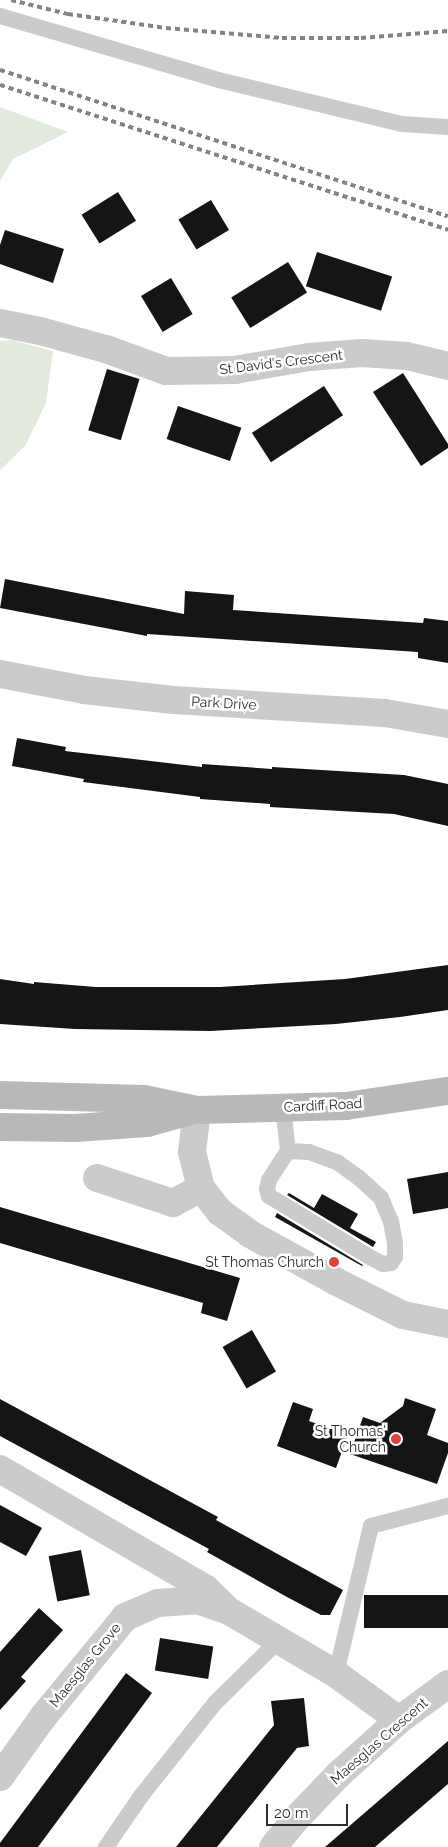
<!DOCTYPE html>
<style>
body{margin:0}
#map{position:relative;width:448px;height:1847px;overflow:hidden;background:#fff;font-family:Raleway,sans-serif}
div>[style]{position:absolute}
.green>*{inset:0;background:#e2eadd}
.building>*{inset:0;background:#151515;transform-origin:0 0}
.service>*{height:16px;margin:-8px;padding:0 8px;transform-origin:8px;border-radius:8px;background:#cbcbcb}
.minor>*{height:28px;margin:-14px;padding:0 14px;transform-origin:14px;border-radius:14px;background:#cbcbcb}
.secondary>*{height:28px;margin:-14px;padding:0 14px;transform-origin:14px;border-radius:14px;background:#b8b8b8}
.rail>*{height:4px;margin-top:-2px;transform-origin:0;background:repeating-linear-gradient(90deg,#838383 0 5px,transparent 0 9px)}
.dots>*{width:14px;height:14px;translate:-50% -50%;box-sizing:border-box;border:2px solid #fff;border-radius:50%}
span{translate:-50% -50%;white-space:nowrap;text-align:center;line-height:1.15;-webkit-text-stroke:5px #fff;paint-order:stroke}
.street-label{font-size:14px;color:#2e2e2e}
.poi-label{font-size:14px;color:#2e2e2e}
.right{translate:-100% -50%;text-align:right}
.scale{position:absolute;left:266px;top:1804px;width:82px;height:22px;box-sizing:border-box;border:2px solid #2e2e2e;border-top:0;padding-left:6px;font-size:15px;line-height:18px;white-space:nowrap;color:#2e2e2e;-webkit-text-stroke:4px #fff;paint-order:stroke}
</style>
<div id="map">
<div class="green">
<i style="clip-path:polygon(0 107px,68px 132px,13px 159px,0 181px)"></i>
<i style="clip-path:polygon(12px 340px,53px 351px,46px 403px,25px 446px,0 470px,0 341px)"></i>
</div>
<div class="building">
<i style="left:118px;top:192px;width:34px;height:43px;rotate:58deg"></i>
<i style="left:211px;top:200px;width:35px;height:38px;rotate:59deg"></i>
<i style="clip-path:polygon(5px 230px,64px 249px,53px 283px,0 264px,0 245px)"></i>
<i style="left:317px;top:252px;width:79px;height:36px;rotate:18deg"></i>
<i style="left:288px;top:262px;width:36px;height:67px;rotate:58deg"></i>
<i style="left:171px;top:278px;width:42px;height:35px;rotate:59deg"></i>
<i style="left:107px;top:369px;width:34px;height:64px;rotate:17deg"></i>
<i style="clip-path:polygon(403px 373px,448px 444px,448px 448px,421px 466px,373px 392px)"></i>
<i style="left:324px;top:386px;width:35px;height:86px;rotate:57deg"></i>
<i style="left:178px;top:406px;width:67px;height:35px;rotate:19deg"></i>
<i style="clip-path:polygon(5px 579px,184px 614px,185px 591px,234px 595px,233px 610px,423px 623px,424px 618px,448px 621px,448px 663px,418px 658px,418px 652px,147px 634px,147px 636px,0 608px)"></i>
<i style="clip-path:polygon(17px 738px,66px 747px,65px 751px,202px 767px,202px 764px,272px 769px,272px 767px,404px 775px,448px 784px,448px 826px,394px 814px,270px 807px,270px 804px,200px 799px,200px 797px,83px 782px,84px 779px,12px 766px)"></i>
<i style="clip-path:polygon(448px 965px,448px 1010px,400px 1017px,336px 1024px,210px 1031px,75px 1029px,0 1024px,0 979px,34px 984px,34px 982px,96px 987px,220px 987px,345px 979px)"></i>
<i style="clip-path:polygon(448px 1172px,448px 1208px,413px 1214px,407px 1179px)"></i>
<i style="clip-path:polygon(289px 1193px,314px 1208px,322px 1194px,358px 1214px,350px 1228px,376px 1242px,373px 1247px,287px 1195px)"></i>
<i style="clip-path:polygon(0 1207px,240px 1278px,227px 1321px,201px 1313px,203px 1303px,0 1243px)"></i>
<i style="clip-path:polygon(277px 1213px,363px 1265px,362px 1266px,275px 1217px)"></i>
<i style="left:252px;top:1330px;width:48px;height:34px;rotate:60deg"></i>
<i style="clip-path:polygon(405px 1398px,436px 1409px,427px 1435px,448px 1443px,448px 1453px,437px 1484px,350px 1454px,363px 1417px,380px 1423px,403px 1406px)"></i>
<i style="clip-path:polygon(0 1399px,218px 1517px,216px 1520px,343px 1590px,330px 1615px,321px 1615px,287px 1597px,207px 1552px,209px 1549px,0 1436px)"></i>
<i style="clip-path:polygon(293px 1402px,313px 1409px,309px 1421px,348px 1435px,336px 1468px,277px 1446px)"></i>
<i style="clip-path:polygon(0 1505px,42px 1528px,26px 1556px,0 1542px)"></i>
<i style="left:81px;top:1550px;width:46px;height:33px;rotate:79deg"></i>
<i style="left:448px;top:1595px;width:33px;height:84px;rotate:90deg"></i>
<i style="clip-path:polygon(39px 1608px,63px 1630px,21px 1677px,26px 1681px,0 1710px,0 1652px)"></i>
<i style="left:160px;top:1638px;width:54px;height:33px;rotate:9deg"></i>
<i style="clip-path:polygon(126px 1673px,152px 1693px,38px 1847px,0 1847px,0 1843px)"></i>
<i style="clip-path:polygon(304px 1698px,309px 1746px,297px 1748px,217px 1847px,176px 1847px,274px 1725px,271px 1701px)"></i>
<i style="clip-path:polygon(448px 1741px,448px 1784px,375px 1847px,325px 1847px)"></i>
</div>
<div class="service">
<i style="left:0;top:16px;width:232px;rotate:16.3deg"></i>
<i style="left:223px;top:81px;width:184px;rotate:13.5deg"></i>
<i style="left:402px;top:124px;width:46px;rotate:3.7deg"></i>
<i style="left:283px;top:1107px;width:44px;rotate:83.5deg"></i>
<i style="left:288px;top:1151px;width:21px;rotate:3deg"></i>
<i style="left:309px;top:1152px;width:30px;rotate:20deg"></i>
<i style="left:337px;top:1162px;width:26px;rotate:36deg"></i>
<i style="left:358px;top:1177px;width:31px;rotate:42deg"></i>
<i style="left:381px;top:1198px;width:25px;rotate:67deg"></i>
<i style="left:391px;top:1221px;width:22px;rotate:80deg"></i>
<i style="left:395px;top:1243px;width:14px;rotate:90deg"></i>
<i style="left:395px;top:1257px;width:7px;rotate:124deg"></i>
<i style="left:391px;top:1263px;width:8px;rotate:173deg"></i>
<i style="left:383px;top:1264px;width:17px;rotate:-152deg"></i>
<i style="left:368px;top:1256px;width:116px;rotate:-148.8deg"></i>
<i style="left:269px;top:1196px;width:7px;rotate:-106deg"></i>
<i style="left:267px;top:1189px;width:9px;rotate:-77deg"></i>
<i style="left:269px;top:1180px;width:35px;rotate:-57deg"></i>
<i style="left:336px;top:1674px;width:152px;rotate:-76.7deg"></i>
<i style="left:371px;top:1526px;width:80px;rotate:-14.6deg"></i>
<i style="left:106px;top:1847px;width:62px;rotate:-55.5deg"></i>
<i style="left:141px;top:1796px;width:119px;rotate:-51.5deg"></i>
<i style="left:215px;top:1703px;width:88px;rotate:-44.5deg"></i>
</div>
<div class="minor">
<i style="left:0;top:323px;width:41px;rotate:11.3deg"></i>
<i style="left:40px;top:331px;width:68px;rotate:15.3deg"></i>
<i style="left:106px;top:349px;width:64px;rotate:20.1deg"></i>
<i style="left:166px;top:371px;width:69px;rotate:-0.8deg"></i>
<i style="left:235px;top:370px;width:75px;rotate:-10deg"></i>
<i style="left:309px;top:357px;width:53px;rotate:-4.3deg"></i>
<i style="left:362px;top:353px;width:45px;rotate:3.8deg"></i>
<i style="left:407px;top:356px;width:42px;rotate:13.7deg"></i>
<i style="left:0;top:674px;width:86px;rotate:10.8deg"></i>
<i style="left:84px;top:690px;width:90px;rotate:6.4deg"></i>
<i style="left:173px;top:700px;width:212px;rotate:3.5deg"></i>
<i style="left:385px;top:713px;width:64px;rotate:9.9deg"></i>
<i style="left:197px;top:1110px;width:42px;rotate:96.8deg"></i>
<i style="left:192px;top:1152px;width:37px;rotate:76deg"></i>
<i style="left:201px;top:1188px;width:31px;rotate:52deg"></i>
<i style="left:220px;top:1212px;width:37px;rotate:36deg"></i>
<i style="left:250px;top:1234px;width:97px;rotate:28.9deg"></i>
<i style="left:335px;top:1281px;width:76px;rotate:26.6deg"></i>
<i style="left:403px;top:1315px;width:46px;rotate:11.3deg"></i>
<i style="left:97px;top:1178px;width:80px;rotate:18.2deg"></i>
<i style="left:173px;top:1203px;width:32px;rotate:-28deg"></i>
<i style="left:0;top:1469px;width:238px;rotate:30.2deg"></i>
<i style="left:206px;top:1589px;width:32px;rotate:44deg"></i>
<i style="left:229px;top:1611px;width:124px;rotate:30.5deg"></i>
<i style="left:336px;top:1674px;width:78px;rotate:36.1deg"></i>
<i style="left:0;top:1777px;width:74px;rotate:-54.4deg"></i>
<i style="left:43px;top:1717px;width:129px;rotate:-50.6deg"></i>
<i style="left:125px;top:1617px;width:36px;rotate:-23deg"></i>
<i style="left:158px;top:1603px;width:39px;rotate:-4deg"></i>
<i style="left:197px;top:1600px;width:28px;rotate:19deg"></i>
<i style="left:273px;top:1847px;width:32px;rotate:-51deg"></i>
<i style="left:293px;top:1822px;width:65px;rotate:-46.2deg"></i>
<i style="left:338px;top:1775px;width:82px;rotate:-42deg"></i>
<i style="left:399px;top:1720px;width:61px;rotate:-36.3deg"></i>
</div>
<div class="secondary">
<i style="left:0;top:1095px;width:144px;rotate:1.6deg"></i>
<i style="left:144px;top:1099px;width:54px;rotate:11.7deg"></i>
<i style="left:197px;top:1110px;width:149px;rotate:-1.5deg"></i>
<i style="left:346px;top:1106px;width:103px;rotate:-8.4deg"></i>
<i style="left:0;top:1127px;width:75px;rotate:0.8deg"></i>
<i style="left:75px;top:1128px;width:72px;rotate:-4deg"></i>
<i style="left:147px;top:1123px;width:45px;rotate:-15.6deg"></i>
</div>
<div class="rail">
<i style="left:11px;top:0;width:59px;rotate:13.8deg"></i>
<i style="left:68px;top:14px;width:99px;rotate:8.1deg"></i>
<i style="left:166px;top:28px;width:116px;rotate:4.9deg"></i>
<i style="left:282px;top:38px;width:79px"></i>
<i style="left:361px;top:38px;width:87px;rotate:-4.6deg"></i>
<i style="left:0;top:70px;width:471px;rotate:18.1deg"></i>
<i style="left:0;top:85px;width:471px;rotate:17.9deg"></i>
</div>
<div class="dots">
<i style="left:334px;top:1262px;background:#d6453f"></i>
<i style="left:396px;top:1439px;background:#d6453f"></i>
</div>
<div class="street-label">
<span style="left:281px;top:362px;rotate:-7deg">St David's Crescent</span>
<span style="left:224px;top:703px;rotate:3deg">Park Drive</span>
<span style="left:323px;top:1105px;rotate:-3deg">Cardiff Road</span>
<span style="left:85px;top:1665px;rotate:-51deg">Maesglas Grove</span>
<span style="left:379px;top:1741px;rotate:-41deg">Maesglas Crescent</span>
</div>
<div class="poi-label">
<span class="right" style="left:324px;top:1262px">St Thomas Church</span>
<span class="right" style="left:386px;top:1439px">St Thomas'<br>Church</span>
</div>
<div class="scale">20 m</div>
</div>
